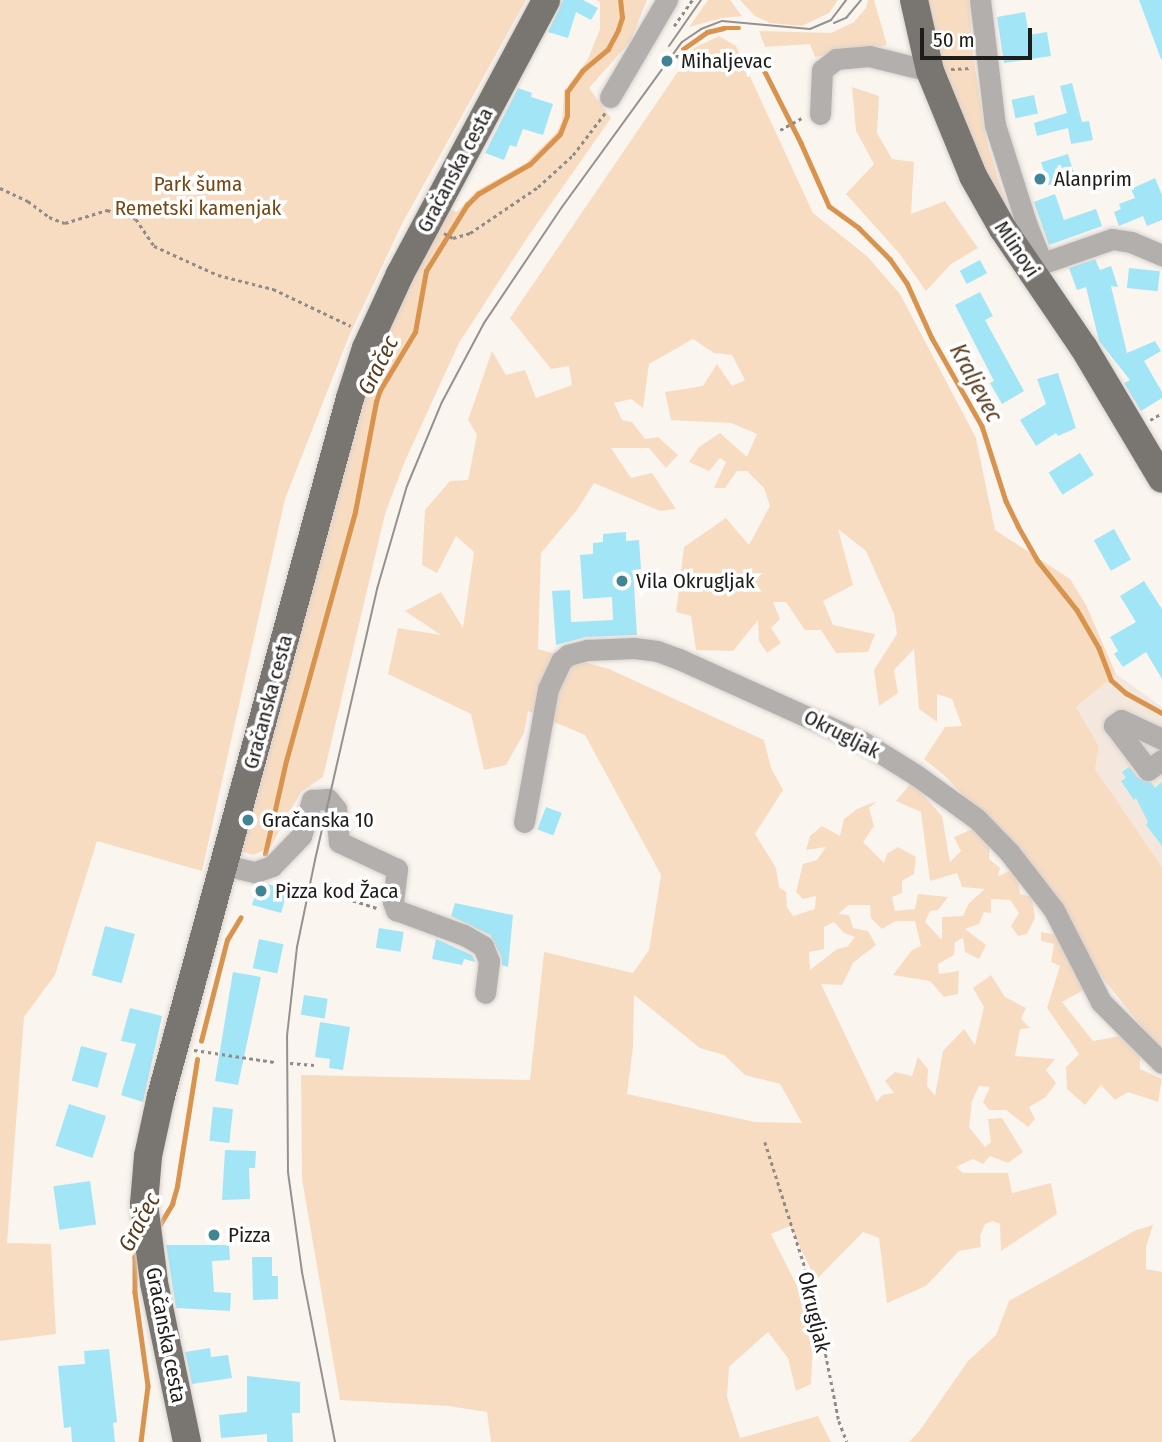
<!DOCTYPE html>
<meta charset="utf-8">
<style>
body{margin:0}
#map{position:relative;width:1162px;height:1442px;overflow:hidden;background:#fbf5f0;font-family:"Fira Sans Condensed",sans-serif}
div>[style]{position:absolute}
.built>*{inset:0;background:#f4e8de}
.green>*{inset:0;background:#f8dcc2}
.stream>*{height:4.5px;margin:-2.25px;padding:0 2.25px;transform-origin:2.25px;border-radius:2.25px;background:#d8944f}
.building>*{inset:0;background:#a1e5f6;transform-origin:0 0}
.path>*{height:2.5px;margin-top:-1.25px;transform-origin:0;background:repeating-linear-gradient(90deg,#8f8b88 0 3.5px,transparent 0 7px)}
.roads{filter:drop-shadow(0 0 2px #d8d2ce) drop-shadow(0 0 2px #d8d2ce)}
.minor>*{height:21px;margin:-10.5px;padding:0 10.5px;transform-origin:10.5px;border-radius:10.5px;background:#b2afad}
.major>*{height:28px;margin:-14px;padding:0 14px;transform-origin:14px;border-radius:14px;background:#797571}
.tram>*{height:2px;margin:-1px;padding:0 1px;transform-origin:1px;border-radius:1px;background:#95918e}
.dots>*{width:19px;height:19px;translate:-50% -50%;box-sizing:border-box;border:4px solid #fff;border-radius:50%}
span{translate:-50% -50%;white-space:nowrap;text-align:center;line-height:1.15;-webkit-text-stroke:7px #fff;paint-order:stroke}
.poi-label{font-size:21px;color:#1f1d1b}
.left{translate:0 -50%;text-align:left}
.street-label{font-size:21px;color:#1f1d1b}
.park-label{font-size:21px;color:#744713}
.water-label{font-size:23px;color:#593c1f;font-style:italic}
.scale{position:absolute;left:920px;top:28px;width:112px;height:32px;box-sizing:border-box;border:4px solid #1f1d1b;border-top:0;padding-left:9px;font-size:21px;line-height:24px;white-space:nowrap;color:#1f1d1b;-webkit-text-stroke:5px #fff;paint-order:stroke}
</style>
<div id="map">
<div class="built">
<i style="clip-path:polygon(1116px 674px,1162px 707px,1162px 867px,1094px 769px,1099px 746px,1076px 707px)"></i>
</div>
<div class="green">
<i style="clip-path:polygon(0 0,526px 0,403px 222px,349px 336px,285px 499px,202px 871px,97px 841px,55px 975px,24px 1017px,7px 1243px,51px 1244px,56px 1334px,0 1341px)"></i>
<i style="clip-path:polygon(596px 0,647px 0,630px 42px,589px 88px,611px 118px,527px 238px,459px 343px,405px 461px,385px 514px,323px 777px,301px 792px,270px 848px,253px 855px,241px 851px,366px 390px,387px 329px,449px 209px,457px 212px,476px 191px,526px 163px,556px 133px,562px 122px,564px 91px,588px 59px,600px 29px,600px 2px)"></i>
<i style="clip-path:polygon(708px 0,730px 0,742px 16px,722px 18px,689px 27px)"></i>
<i style="clip-path:polygon(740px 0,838px 0,829px 13px,802px 26px,770px 23px,755px 16px)"></i>
<i style="clip-path:polygon(868px 0,874px 0,887px 45px,815px 57px,810px 44px,765px 47px,759px 31px,831px 33px,854px 22px,866px 8px)"></i>
<i style="clip-path:polygon(922px 0,969px 0,973px 55px,987px 143px,1014px 228px,966px 146px)"></i>
<i style="clip-path:polygon(evenodd,719px 36px,736px 46px,813px 213px,868px 257px,900px 294px,976px 438px,995px 530px,1070px 579px,1086px 605px,1116px 674px,1076px 707px,1099px 746px,1095px 769px,1162px 867px,1162px 1052px,1093px 966px,1031px 868px,945px 776px,924px 759px,945px 727px,962px 726px,952px 699px,937px 694px,937px 722px,919px 709px,914px 649px,894px 670px,898px 693px,879px 706px,874px 670px,897px 634px,894px 614px,866px 551px,838px 529px,853px 585px,823px 601px,833px 625px,875px 634px,868px 652px,836px 653px,821px 630px,805px 630px,786px 602px,773px 602px,780px 619px,771px 628px,781px 643px,767px 653px,759px 641px,758px 620px,733px 651px,696px 650px,691px 616px,676px 612px,684px 547px,726px 518px,749px 545px,770px 506px,764px 488px,747px 471px,737px 471px,725px 488px,714px 488px,726px 462px,720px 458px,709px 471px,689px 462px,699px 447px,720px 433px,747px 457px,757px 434px,731px 423px,671px 420px,665px 392px,703px 386px,717px 364px,732px 386px,745px 380px,732px 355px,714px 353px,693px 339px,649px 364px,643px 408px,631px 399px,614px 403px,622px 420px,632px 422px,645px 439px,658px 437px,678px 455px,666px 468px,649px 448px,611px 448px,631px 478px,652px 473px,676px 509px,660px 511px,594px 483px,577px 510px,541px 553px,538px 649px,609px 669px,764px 740px,771px 768px,783px 790px,755px 834px,776px 868px,779px 887px,786px 892px,787px 907px,793px 916px,815px 909px,816px 896px,803px 899px,796px 892px,803px 864px,817px 860px,826px 847px,806px 850px,810px 836px,822px 826px,840px 836px,844px 819px,857px 809px,877px 801px,869px 808px,874px 826px,863px 842px,884px 863px,887px 854px,898px 847px,916px 857px,914px 874px,902px 881px,902px 893px,892px 897px,895px 911px,915px 909px,918px 894px,948px 897px,938px 910px,930px 911px,925px 922px,942px 940px,942px 917px,963px 916px,969px 903px,985px 889px,962px 887px,957px 873px,930px 881px,921px 812px,896px 801px,912px 782px,942px 816px,950px 862px,961px 851px,954px 837px,975px 828px,990px 841px,989px 859px,1000px 868px,998px 876px,1010px 871px,1018px 878px,1020px 894px,1032px 897px,1035px 918px,1027px 934px,1018px 936px,1011px 926px,1019px 913px,1010px 900px,991px 899px,991px 913px,984px 912px,979px 924px,965px 929px,986px 945px,979px 959px,965px 952px,963px 938px,955px 942px,954px 955px,938px 964px,939px 974px,959px 971px,958px 994px,944px 997px,930px 981px,893px 975px,912px 950px,921px 946px,915px 921px,895px 921px,882px 929px,871px 918px,870px 905px,849px 905px,838px 914px,849px 915px,853px 928px,868px 931px,876px 945px,853px 963px,842px 985px,821px 984px,877px 1102px,882px 1095px,894px 1093px,885px 1081px,895px 1072px,912px 1076px,918px 1057px,928px 1069px,927px 1086px,935px 1096px,943px 1051px,964px 1029px,975px 1045px,984px 1007px,973px 988px,991px 975px,1005px 997px,1026px 1008px,1021px 1019px,1030px 1028px,1020px 1029px,1015px 1056px,1055px 1059px,1046px 1070px,1056px 1083px,1046px 1097px,1029px 1107px,1035px 1119px,1028px 1127px,1006px 1110px,989px 1110px,983px 1102px,990px 1087px,979px 1086px,972px 1101px,969px 1127px,985px 1147px,991px 1142px,988px 1119px,1002px 1118px,1023px 1152px,1008px 1163px,990px 1156px,983px 1164px,973px 1159px,956px 1167px,963px 1173px,1008px 1173px,1012px 1193px,1051px 1183px,1057px 1214px,1001px 1251px,1000px 1224px,993px 1221px,985px 1224px,980px 1236px,981px 1247px,959px 1251px,926px 1286px,887px 1303px,879px 1238px,863px 1232px,816px 1280px,790px 1226px,771px 1234px,804px 1300px,813px 1341px,811px 1384px,796px 1391px,788px 1358px,768px 1332px,729px 1367px,727px 1397px,740px 1438px,818px 1416px,831px 1442px,491px 1442px,487px 1412px,448px 1406px,340px 1400px,302px 1179px,301px 1075px,530px 1080px,544px 952px,633px 973px,649px 950px,661px 875px,585px 735px,528px 711px,524px 733px,506px 765px,484px 770px,471px 714px,388px 674px,398px 628px,441px 635px,405px 611px,441px 592px,463px 628px,474px 552px,456px 536px,437px 573px,422px 565px,425px 510px,450px 481px,468px 480px,477px 435px,468px 420px,492px 351px,506px 375px,525px 370px,536px 398px,572px 385px,569px 366px,551px 369px,510px 318px,694px 48px,719px 36px,834px 922px,844px 933px,855px 937px,847px 947px,837px 949px,810px 970px,809px 952px,824px 949px,824px 927px,834px 922px,719px 36px,634px 995px,700px 1048px,724px 1055px,745px 1075px,780px 1084px,802px 1123px,755px 1122px,627px 1094px,633px 1047px,634px 995px)"></i>
<i style="clip-path:polygon(852px 87px,879px 96px,877px 133px,892px 159px,914px 162px,911px 214px,945px 201px,978px 248px,951px 264px,926px 291px,899px 253px,846px 194px,874px 164px,856px 131px)"></i>
<i style="clip-path:polygon(1041px 932px,1058px 935px,1087px 988px,1062px 1002px,1093px 1041px,1120px 1036px,1140px 1055px,1140px 1069px,1162px 1079px,1158px 1102px,1128px 1092px,1115px 1100px,1101px 1085px,1085px 1105px,1067px 1089px,1066px 1067px,1079px 1054px,1047px 1008px,1060px 966px,1051px 962px,1054px 944px,1041px 941px)"></i>
<i style="clip-path:polygon(1153px 1225px,1146px 1247px,1146px 1269px,1162px 1272px,1162px 1442px,909px 1442px,920px 1430px,968px 1361px,996px 1335px,1009px 1301px,1136px 1230px)"></i>
</div>
<div class="stream">
<i style="left:683px;top:49px;width:29px;rotate:-35deg"></i>
<i style="left:707px;top:32px;width:17px;rotate:-13deg"></i>
<i style="left:724px;top:28px;width:15px"></i>
<i style="left:761px;top:64px;width:89px;rotate:63.1deg"></i>
<i style="left:801px;top:143px;width:69px;rotate:66deg"></i>
<i style="left:829px;top:206px;width:37px;rotate:36deg"></i>
<i style="left:859px;top:228px;width:44px;rotate:45deg"></i>
<i style="left:890px;top:259px;width:29px;rotate:55deg"></i>
<i style="left:907px;top:283px;width:60px;rotate:65.6deg"></i>
<i style="left:932px;top:338px;width:101px;rotate:60.4deg"></i>
<i style="left:982px;top:426px;width:79px;rotate:72.3deg"></i>
<i style="left:1006px;top:501px;width:28px;rotate:64deg"></i>
<i style="left:1018px;top:526px;width:40px;rotate:60.3deg"></i>
<i style="left:1038px;top:561px;width:63px;rotate:51.5deg"></i>
<i style="left:1077px;top:610px;width:44px;rotate:59.9deg"></i>
<i style="left:1099px;top:648px;width:34px;rotate:69deg"></i>
<i style="left:1111px;top:680px;width:20px;rotate:41deg"></i>
<i style="left:1126px;top:693px;width:41px;rotate:29.1deg"></i>
<i style="left:265px;top:854px;width:95px;rotate:-77.3deg"></i>
<i style="left:286px;top:761px;width:258px;rotate:-74.5deg"></i>
<i style="left:355px;top:512px;width:112px;rotate:-79.2deg"></i>
<i style="left:376px;top:402px;width:13px;rotate:-72deg"></i>
<i style="left:380px;top:390px;width:68px;rotate:-58.9deg"></i>
<i style="left:415px;top:332px;width:62px;rotate:-79.8deg"></i>
<i style="left:426px;top:271px;width:78px;rotate:-58.2deg"></i>
<i style="left:467px;top:205px;width:16px;rotate:-45deg"></i>
<i style="left:478px;top:194px;width:60px;rotate:-30deg"></i>
<i style="left:530px;top:164px;width:42px;rotate:-45deg"></i>
<i style="left:560px;top:134px;width:19px;rotate:-69deg"></i>
<i style="left:567px;top:116px;width:24px;rotate:-90deg"></i>
<i style="left:567px;top:92px;width:26px;rotate:-54deg"></i>
<i style="left:582px;top:71px;width:34px;rotate:-40deg"></i>
<i style="left:608px;top:49px;width:21px;rotate:-62deg"></i>
<i style="left:618px;top:30px;width:13px;rotate:-72deg"></i>
<i style="left:622px;top:18px;width:18px;rotate:-96deg"></i>
<i style="left:201px;top:1041px;width:104px;rotate:-75.6deg"></i>
<i style="left:227px;top:940px;width:26px;rotate:-59deg"></i>
<i style="left:159px;top:1226px;width:26px;rotate:-59deg"></i>
<i style="left:172px;top:1204px;width:19px;rotate:-74deg"></i>
<i style="left:177px;top:1186px;width:128px;rotate:-81deg"></i>
<i style="left:138px;top:1253px;width:5px;rotate:127deg"></i>
<i style="left:135px;top:1257px;width:35px;rotate:90deg"></i>
<i style="left:135px;top:1292px;width:95px;rotate:82.1deg"></i>
<i style="left:148px;top:1386px;width:56px;rotate:97.1deg"></i>
</div>
<div class="building">
<i style="clip-path:polygon(563px 0,583px 0,598px 8px,591px 20px,576px 12px,568px 38px,548px 32px)"></i>
<i style="clip-path:polygon(1139px 0,1162px 0,1162px 59px,1161px 59px)"></i>
<i style="clip-path:polygon(1025px 12px,1029px 35px,1047px 32px,1051px 56px,1004px 63px,997px 17px)"></i>
<i style="clip-path:polygon(1072px 83px,1082px 122px,1089px 121px,1093px 140px,1071px 144px,1068px 128px,1037px 136px,1034px 123px,1067px 113px,1060px 86px)"></i>
<i style="clip-path:polygon(518px 88px,532px 93px,531px 97px,553px 104px,543px 135px,523px 129px,516px 147px,510px 145px,504px 160px,485px 153px)"></i>
<i style="left:1034px;top:95px;width:19px;height:23px;rotate:78deg"></i>
<i style="left:1068px;top:154px;width:24px;height:28px;rotate:73deg"></i>
<i style="clip-path:polygon(1155px 178px,1162px 195px,1162px 220px,1147px 226px,1143px 216px,1119px 226px,1114px 212px,1121px 209px,1119px 204px,1135px 198px,1131px 189px)"></i>
<i style="clip-path:polygon(1055px 194px,1064px 220px,1096px 209px,1102px 226px,1049px 245px,1034px 202px)"></i>
<i style="clip-path:polygon(1095px 259px,1100px 270px,1111px 266px,1118px 287px,1111px 286px,1127px 353px,1155px 341px,1161px 351px,1144px 361px,1162px 392px,1162px 398px,1141px 411px,1124px 383px,1130px 380px,1099px 341px,1086px 287px,1077px 290px,1069px 268px)"></i>
<i style="left:980px;top:260px;width:15px;height:23px;rotate:62deg"></i>
<i style="left:1129px;top:268px;width:31px;height:20px;rotate:6deg"></i>
<i style="clip-path:polygon(980px 292px,993px 316px,985px 320px,1024px 391px,1002px 404px,990px 383px,994px 381px,955px 305px)"></i>
<i style="clip-path:polygon(1058px 373px,1076px 428px,1058px 436px,1056px 433px,1036px 446px,1020px 420px,1046px 404px,1037px 379px)"></i>
<i style="left:1080px;top:453px;width:26px;height:37px;rotate:58deg"></i>
<i style="left:1114px;top:529px;width:35px;height:23px;rotate:61deg"></i>
<i style="clip-path:polygon(626px 532px,626px 541px,639px 540px,641px 569px,633px 570px,637px 635px,586px 637px,556px 645px,552px 591px,570px 590px,571px 622px,613px 620px,612px 597px,583px 599px,580px 555px,593px 554px,593px 543px,603px 542px,603px 534px)"></i>
<i style="clip-path:polygon(1144px 581px,1162px 609px,1162px 679px,1146px 652px,1123px 667px,1114px 654px,1118px 651px,1110px 637px,1136px 622px,1120px 596px)"></i>
<i style="clip-path:polygon(1129px 767px,1138px 778px,1151px 782px,1155px 788px,1162px 782px,1162px 846px,1146px 825px,1148px 822px,1136px 798px,1134px 800px,1121px 781px,1126px 778px,1122px 772px)"></i>
<i style="left:546px;top:807px;width:17px;height:24px;rotate:21deg"></i>
<i style="clip-path:polygon(264px 883px,288px 890px,281px 913px,252px 905px,258px 885px)"></i>
<i style="clip-path:polygon(455px 903px,513px 915px,508px 967px,502px 965px,501px 956px,490px 935px,451px 916px)"></i>
<i style="left:105px;top:926px;width:31px;height:51px;rotate:15deg"></i>
<i style="left:379px;top:928px;width:25px;height:20px;rotate:9deg"></i>
<i style="left:259px;top:939px;width:25px;height:30px;rotate:12deg"></i>
<i style="clip-path:polygon(436px 939px,472px 955px,475px 962px,464px 959px,462px 965px,432px 959px)"></i>
<i style="clip-path:polygon(233px 972px,261px 977px,238px 1085px,215px 1081px)"></i>
<i style="left:304px;top:995px;width:24px;height:20px;rotate:9deg"></i>
<i style="clip-path:polygon(130px 1008px,162px 1016px,143px 1102px,121px 1095px,136px 1044px,121px 1041px)"></i>
<i style="clip-path:polygon(320px 1022px,350px 1027px,343px 1070px,329px 1068px,330px 1059px,315px 1057px)"></i>
<i style="left:81px;top:1046px;width:27px;height:36px;rotate:15deg"></i>
<i style="left:69px;top:1104px;width:39px;height:44px;rotate:18deg"></i>
<i style="left:213px;top:1107px;width:20px;height:34px;rotate:6deg"></i>
<i style="clip-path:polygon(225px 1150px,256px 1151px,255px 1168px,249px 1168px,250px 1199px,222px 1200px)"></i>
<i style="left:90px;top:1181px;width:44px;height:37px;rotate:82deg"></i>
<i style="clip-path:polygon(166px 1245px,229px 1245px,230px 1260px,212px 1261px,214px 1292px,231px 1293px,230px 1311px,176px 1308px)"></i>
<i style="clip-path:polygon(252px 1257px,272px 1257px,272px 1276px,278px 1276px,278px 1299px,253px 1300px)"></i>
<i style="clip-path:polygon(210px 1348px,211px 1357px,228px 1355px,232px 1378px,192px 1384px,185px 1352px)"></i>
<i style="clip-path:polygon(109px 1349px,117px 1422px,113px 1423px,115px 1442px,72px 1442px,71px 1427px,64px 1428px,58px 1366px,85px 1364px,84px 1351px)"></i>
<i style="clip-path:polygon(247px 1376px,300px 1382px,300px 1413px,292px 1413px,293px 1442px,267px 1442px,267px 1434px,221px 1438px,219px 1415px,247px 1412px)"></i>
</div>
<div class="path">
<i style="left:674px;top:26px;width:32px;rotate:-55deg"></i>
<i style="left:676px;top:58px;width:6px;rotate:-72deg"></i>
<i style="left:951px;top:69px;width:21px;rotate:-3deg"></i>
<i style="left:780px;top:130px;width:25px;rotate:-29deg"></i>
<i style="left:0;top:188px;width:31px;rotate:25deg"></i>
<i style="left:28px;top:201px;width:26px;rotate:37deg"></i>
<i style="left:49px;top:217px;width:17px;rotate:21deg"></i>
<i style="left:65px;top:223px;width:44px;rotate:-17.2deg"></i>
<i style="left:107px;top:210px;width:30px;rotate:17deg"></i>
<i style="left:136px;top:219px;width:32px;rotate:56deg"></i>
<i style="left:154px;top:246px;width:70px;rotate:24.4deg"></i>
<i style="left:218px;top:275px;width:57px;rotate:14.3deg"></i>
<i style="left:273px;top:289px;width:86px;rotate:25.4deg"></i>
<i style="left:444px;top:233px;width:10px;rotate:29deg"></i>
<i style="left:453px;top:238px;width:18px;rotate:-16deg"></i>
<i style="left:470px;top:233px;width:82px;rotate:-34.1deg"></i>
<i style="left:538px;top:187px;width:47px;rotate:-42.4deg"></i>
<i style="left:573px;top:155px;width:53px;rotate:-52.7deg"></i>
<i style="left:1150px;top:420px;width:14px;rotate:-30deg"></i>
<i style="left:333px;top:894px;width:46px;rotate:17.7deg"></i>
<i style="left:194px;top:1050px;width:81px;rotate:8.5deg"></i>
<i style="left:290px;top:1063px;width:24px;rotate:5deg"></i>
<i style="left:765px;top:1142px;width:165px;rotate:72.3deg"></i>
<i style="left:815px;top:1299px;width:124px;rotate:78.9deg"></i>
<i style="left:839px;top:1421px;width:22px;rotate:69deg"></i>
</div>
<div class="roads">
<div class="minor">
<i style="left:980px;top:0;width:126px;rotate:83.2deg"></i>
<i style="left:995px;top:125px;width:103px;rotate:72.4deg"></i>
<i style="left:1026px;top:223px;width:40px;rotate:68deg"></i>
<i style="left:1041px;top:260px;width:5px;rotate:22deg"></i>
<i style="left:1046px;top:262px;width:70px;rotate:-19.2deg"></i>
<i style="left:1112px;top:239px;width:19px;rotate:9deg"></i>
<i style="left:1131px;top:242px;width:34px;rotate:23deg"></i>
<i style="left:610px;top:97px;width:113px;rotate:-59.6deg"></i>
<i style="left:820px;top:114px;width:44px;rotate:-87.4deg"></i>
<i style="left:822px;top:70px;width:18px;rotate:-38deg"></i>
<i style="left:836px;top:59px;width:33px;rotate:-5deg"></i>
<i style="left:869px;top:56px;width:63px;rotate:13.8deg"></i>
<i style="left:1162px;top:739px;width:45px;rotate:-155.1deg"></i>
<i style="left:1121px;top:720px;width:9px;rotate:144deg"></i>
<i style="left:1114px;top:725px;width:56px;rotate:52.9deg"></i>
<i style="left:1148px;top:770px;width:17px;rotate:-36deg"></i>
<i style="left:524px;top:822px;width:135px;rotate:-79.8deg"></i>
<i style="left:548px;top:689px;width:31px;rotate:-65deg"></i>
<i style="left:561px;top:661px;width:9px;rotate:-41deg"></i>
<i style="left:568px;top:655px;width:20px;rotate:-15deg"></i>
<i style="left:587px;top:650px;width:47px;rotate:-2.4deg"></i>
<i style="left:634px;top:648px;width:23px;rotate:7deg"></i>
<i style="left:657px;top:651px;width:23px;rotate:20deg"></i>
<i style="left:679px;top:659px;width:202px;rotate:24.3deg"></i>
<i style="left:863px;top:742px;width:62px;rotate:31.9deg"></i>
<i style="left:916px;top:775px;width:75px;rotate:35.8deg"></i>
<i style="left:977px;top:819px;width:46px;rotate:45.9deg"></i>
<i style="left:1009px;top:852px;width:73px;rotate:52.2deg"></i>
<i style="left:1054px;top:910px;width:103px;rotate:62.9deg"></i>
<i style="left:1101px;top:1002px;width:86px;rotate:45deg"></i>
<i style="left:224px;top:865px;width:32px;rotate:13deg"></i>
<i style="left:255px;top:872px;width:18px;rotate:-19deg"></i>
<i style="left:272px;top:866px;width:42px;rotate:-46deg"></i>
<i style="left:301px;top:836px;width:38px;rotate:-73deg"></i>
<i style="left:312px;top:800px;width:16px;rotate:-4deg"></i>
<i style="left:328px;top:799px;width:13px;rotate:51deg"></i>
<i style="left:336px;top:809px;width:33px;rotate:85deg"></i>
<i style="left:339px;top:842px;width:64px;rotate:25deg"></i>
<i style="left:397px;top:869px;width:33px;rotate:97deg"></i>
<i style="left:393px;top:902px;width:9px;rotate:69deg"></i>
<i style="left:396px;top:910px;width:72px;rotate:20.2deg"></i>
<i style="left:464px;top:935px;width:22px;rotate:30deg"></i>
<i style="left:483px;top:946px;width:16px;rotate:68deg"></i>
<i style="left:489px;top:961px;width:32px;rotate:97deg"></i>
</div>
<div class="major">
<i style="left:914px;top:0;width:73px;rotate:77.3deg"></i>
<i style="left:930px;top:71px;width:113px;rotate:67.7deg"></i>
<i style="left:973px;top:176px;width:61px;rotate:60.5deg"></i>
<i style="left:1003px;top:229px;width:144px;rotate:55.8deg"></i>
<i style="left:1084px;top:348px;width:152px;rotate:59.2deg"></i>
<i style="left:187px;top:1442px;width:163px;rotate:-101.7deg"></i>
<i style="left:154px;top:1282px;width:79px;rotate:-97.3deg"></i>
<i style="left:144px;top:1204px;width:48px;rotate:-85.2deg"></i>
<i style="left:148px;top:1156px;width:61px;rotate:-77.8deg"></i>
<i style="left:161px;top:1096px;width:723px;rotate:-74.85deg"></i>
<i style="left:350px;top:398px;width:52px;rotate:-72.3deg"></i>
<i style="left:366px;top:348px;width:81px;rotate:-65.3deg"></i>
<i style="left:400px;top:274px;width:310px;rotate:-61.9deg"></i>
</div>
</div>
<div class="tram">
<i style="left:834px;top:23px;width:13px;rotate:-23deg"></i>
<i style="left:846px;top:18px;width:23px;rotate:-50deg"></i>
<i style="left:669px;top:46px;width:56px;rotate:-55.2deg"></i>
<i style="left:335px;top:1442px;width:173px;rotate:-101deg"></i>
<i style="left:302px;top:1272px;width:101px;rotate:-98deg"></i>
<i style="left:288px;top:1172px;width:136px;rotate:-90.4deg"></i>
<i style="left:287px;top:1036px;width:90px;rotate:-83.6deg"></i>
<i style="left:297px;top:947px;width:89px;rotate:-78.3deg"></i>
<i style="left:315px;top:860px;width:278px;rotate:-77.1deg"></i>
<i style="left:377px;top:589px;width:107px;rotate:-73.8deg"></i>
<i style="left:407px;top:486px;width:91px;rotate:-67.4deg"></i>
<i style="left:442px;top:402px;width:89px;rotate:-62deg"></i>
<i style="left:484px;top:323px;width:140px;rotate:-56.1deg"></i>
<i style="left:562px;top:207px;width:204px;rotate:-54deg"></i>
<i style="left:682px;top:42px;width:23px;rotate:-34deg"></i>
<i style="left:701px;top:29px;width:22px;rotate:-21deg"></i>
<i style="left:722px;top:21px;width:88px;rotate:5.2deg"></i>
<i style="left:810px;top:29px;width:23px;rotate:-23deg"></i>
<i style="left:831px;top:20px;width:25px;rotate:-53deg"></i>
</div>
<div class="dots">
<i style="left:667px;top:61px;background:#418494"></i>
<i style="left:1040px;top:179px;background:#418494"></i>
<i style="left:622px;top:581px;background:#418494"></i>
<i style="left:248px;top:820px;background:#418494"></i>
<i style="left:261px;top:891px;background:#418494"></i>
<i style="left:214px;top:1235px;background:#418494"></i>
</div>
<div class="poi-label">
<span class="left" style="left:681px;top:61px">Mihaljevac</span>
<span class="left" style="left:1054px;top:179px">Alanprim</span>
<span class="left" style="left:636px;top:581px">Vila Okrugljak</span>
<span class="left" style="left:262px;top:820px">Gračanska 10</span>
<span class="left" style="left:275px;top:891px">Pizza kod Žaca</span>
<span class="left" style="left:228px;top:1235px">Pizza</span>
</div>
<div class="street-label">
<span style="left:455px;top:170px;rotate:-62deg">Gračanska cesta</span>
<span style="left:1017px;top:249px;rotate:56deg">Mlinovi</span>
<span style="left:268px;top:702px;rotate:-75deg">Gračanska cesta</span>
<span style="left:842px;top:734px;rotate:27deg">Okrugljak</span>
<span style="left:814px;top:1312px;rotate:77deg">Okrugljak</span>
<span style="left:166px;top:1335px;rotate:79deg">Gračanska cesta</span>
</div>
<div class="park-label">
<span style="left:198px;top:196px">Park šuma<br>Remetski kamenjak</span>
</div>
<div class="water-label">
<span style="left:378px;top:365px;rotate:-63deg">Gračec</span>
<span style="left:976px;top:383px;rotate:62deg">Kraljevec</span>
<span style="left:139px;top:1222px;rotate:-62deg">Gračec</span>
</div>
<div class="scale">50 m</div>
</div>
